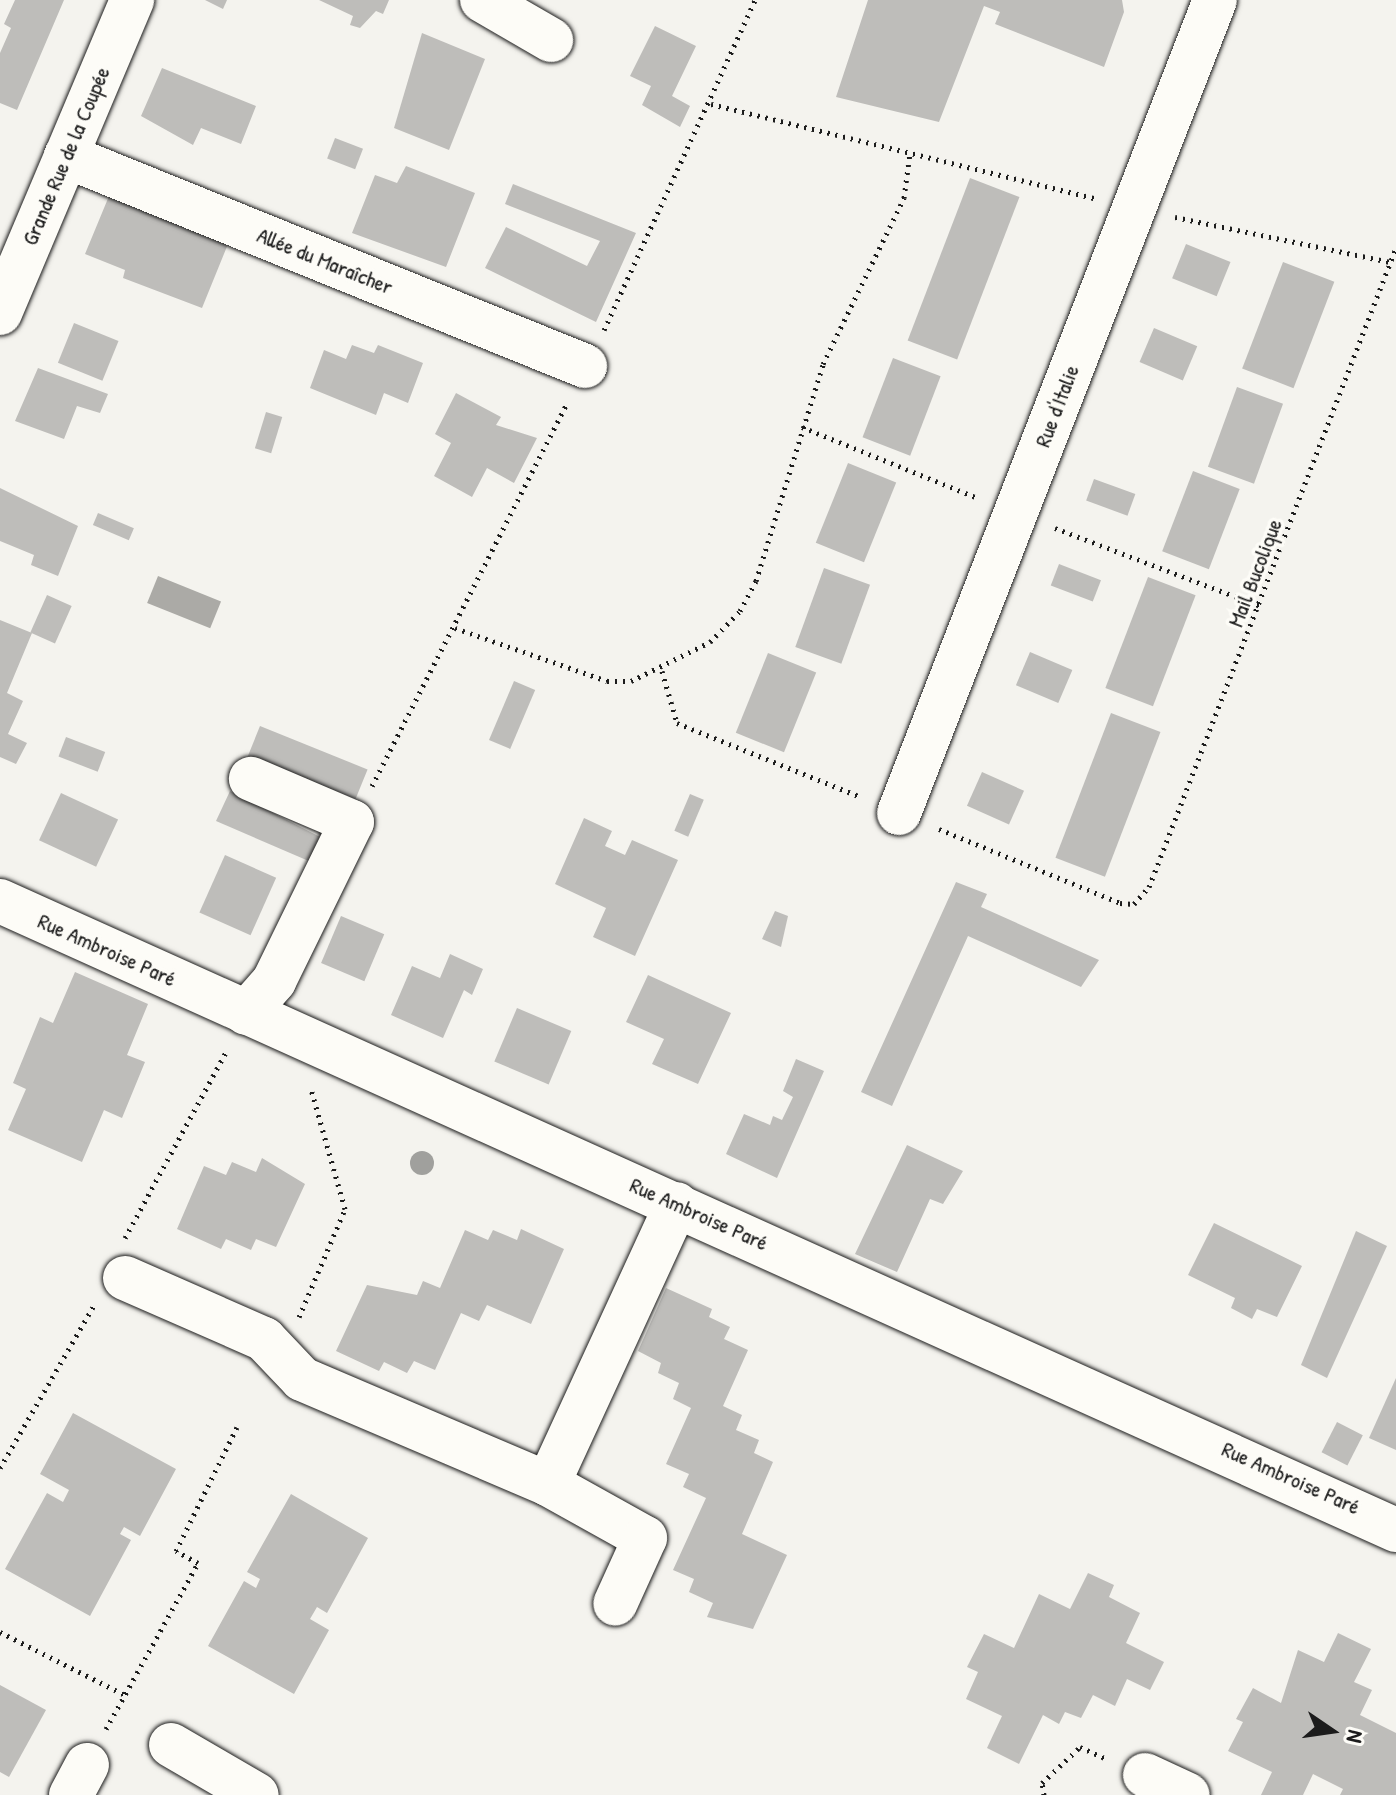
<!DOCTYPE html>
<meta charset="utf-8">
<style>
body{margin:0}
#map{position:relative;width:1396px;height:1795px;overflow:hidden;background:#f4f3ee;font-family:"Patrick Hand",sans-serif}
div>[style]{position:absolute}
.water>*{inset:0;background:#abaaa6;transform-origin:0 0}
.building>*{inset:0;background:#bebdba;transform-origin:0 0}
.path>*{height:5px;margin-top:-2.5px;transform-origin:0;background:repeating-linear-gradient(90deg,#1c1c1c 0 2px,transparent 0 8px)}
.roads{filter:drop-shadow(0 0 2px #1c1c1c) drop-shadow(0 0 2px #1c1c1c)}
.minor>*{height:44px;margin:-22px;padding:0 22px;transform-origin:22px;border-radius:22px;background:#fdfcf7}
.major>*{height:44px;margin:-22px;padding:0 22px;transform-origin:22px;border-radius:22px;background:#fdfcf7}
.trees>*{width:24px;height:24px;margin:-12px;border-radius:50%;background:#a0a09d}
span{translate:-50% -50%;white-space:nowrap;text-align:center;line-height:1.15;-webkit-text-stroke:7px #fdfcf7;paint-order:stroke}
.street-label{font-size:22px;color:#1c1c1c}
.north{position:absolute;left:1292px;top:1691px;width:80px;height:80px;-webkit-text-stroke:6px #fdfcf7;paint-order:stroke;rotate:103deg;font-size:22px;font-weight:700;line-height:32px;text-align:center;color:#1c1c1c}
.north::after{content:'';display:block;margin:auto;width:28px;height:36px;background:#1c1c1c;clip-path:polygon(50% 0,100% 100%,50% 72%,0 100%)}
</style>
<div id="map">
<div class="water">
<i style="left:158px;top:576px;width:68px;height:29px;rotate:22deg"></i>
</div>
<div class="building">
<i style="clip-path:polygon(15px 0,64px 0,17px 110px,0 103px,0 53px,11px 28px,4px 24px)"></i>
<i style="clip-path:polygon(205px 0,227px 0,223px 9px)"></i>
<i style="clip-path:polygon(319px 0,389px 0,383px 14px,376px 11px,360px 28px,350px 25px,353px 16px)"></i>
<i style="clip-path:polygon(868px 0,1122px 0,1124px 12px,1104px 67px,995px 24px,1000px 12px,984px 6px,939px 122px,836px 97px)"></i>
<i style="clip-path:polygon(655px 26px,696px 46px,672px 96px,690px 106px,680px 127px,642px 105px,651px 86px,630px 76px)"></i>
<i style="clip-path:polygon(422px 33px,485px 59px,449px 150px,394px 128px)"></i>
<i style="clip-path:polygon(162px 68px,256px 106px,241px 144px,201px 128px,193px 145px,141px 116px)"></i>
<i style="left:335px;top:138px;width:30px;height:22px;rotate:21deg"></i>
<i style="clip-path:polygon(406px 166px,475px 193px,446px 267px,352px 233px,375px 175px,397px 183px)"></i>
<i style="left:970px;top:178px;width:53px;height:174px;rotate:21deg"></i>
<i style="clip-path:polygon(513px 184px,636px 233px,596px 322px,485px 268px,506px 227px,587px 266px,600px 241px,505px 204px)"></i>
<i style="clip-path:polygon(109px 196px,228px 244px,202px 308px,123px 278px,125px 270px,85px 254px)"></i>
<i style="left:1186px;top:244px;width:48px;height:37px;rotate:22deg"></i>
<i style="left:1283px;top:262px;width:55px;height:114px;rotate:21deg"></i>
<i style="left:74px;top:323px;width:48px;height:43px;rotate:22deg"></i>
<i style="left:1154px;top:328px;width:47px;height:37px;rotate:23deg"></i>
<i style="clip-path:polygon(352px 345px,374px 353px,378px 345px,423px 363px,408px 403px,384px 393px,376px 415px,310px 388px,324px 350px,346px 359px)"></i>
<i style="left:893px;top:358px;width:51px;height:85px;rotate:21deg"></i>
<i style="clip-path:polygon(38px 368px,108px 394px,100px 413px,77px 406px,64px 439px,15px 421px)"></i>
<i style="left:1237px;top:387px;width:49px;height:85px;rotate:20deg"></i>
<i style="clip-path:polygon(456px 393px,501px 417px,496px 425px,537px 438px,514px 483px,487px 468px,472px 497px,434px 476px,451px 443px,435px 434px)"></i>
<i style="left:266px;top:412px;width:17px;height:38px;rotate:17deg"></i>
<i style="left:848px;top:463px;width:52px;height:86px;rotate:22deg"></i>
<i style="left:1193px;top:471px;width:50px;height:86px;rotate:21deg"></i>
<i style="left:1094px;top:479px;width:44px;height:23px;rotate:20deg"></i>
<i style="clip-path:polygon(0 488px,78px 526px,58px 576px,31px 565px,34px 555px,0 541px)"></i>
<i style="left:98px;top:513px;width:39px;height:13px;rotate:23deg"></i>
<i style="left:1059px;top:564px;width:45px;height:23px;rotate:21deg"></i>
<i style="left:824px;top:568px;width:49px;height:84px;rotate:20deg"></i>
<i style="left:1148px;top:577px;width:51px;height:119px;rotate:21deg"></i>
<i style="left:47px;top:595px;width:27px;height:41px;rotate:24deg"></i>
<i style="clip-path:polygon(0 620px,32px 633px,7px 693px,23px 701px,8px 734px,27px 743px,16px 764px,0 757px)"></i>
<i style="left:1030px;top:652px;width:46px;height:36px;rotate:23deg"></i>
<i style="left:768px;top:653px;width:52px;height:86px;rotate:22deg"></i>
<i style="left:514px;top:681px;width:23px;height:64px;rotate:23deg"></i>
<i style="left:1111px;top:713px;width:53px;height:155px;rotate:21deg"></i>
<i style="left:260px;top:726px;width:116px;height:32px;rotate:22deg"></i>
<i style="left:66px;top:737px;width:42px;height:21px;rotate:21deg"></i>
<i style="left:982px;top:772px;width:46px;height:37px;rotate:24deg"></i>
<i style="clip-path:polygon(230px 791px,330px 842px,318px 865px,216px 821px)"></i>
<i style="left:61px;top:793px;width:63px;height:52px;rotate:25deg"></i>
<i style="left:690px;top:794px;width:15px;height:40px;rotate:23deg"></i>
<i style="clip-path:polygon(584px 818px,612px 831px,605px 846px,625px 855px,632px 840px,678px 860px,635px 956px,593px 937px,606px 908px,555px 884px)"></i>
<i style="left:225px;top:855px;width:56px;height:63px;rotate:24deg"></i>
<i style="clip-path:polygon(956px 882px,987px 894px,981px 907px,1099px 960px,1081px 987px,968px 936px,892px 1106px,861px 1092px)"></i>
<i style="clip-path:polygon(775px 911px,788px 916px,781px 947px,762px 939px)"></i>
<i style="left:341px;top:916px;width:47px;height:51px;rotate:23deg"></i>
<i style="clip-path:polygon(450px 954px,483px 969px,472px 995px,464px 990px,443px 1038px,391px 1015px,412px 966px,440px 978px)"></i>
<i style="clip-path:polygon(75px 972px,148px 1004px,127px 1055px,145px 1062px,122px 1118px,104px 1110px,82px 1162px,8px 1130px,26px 1089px,13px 1083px,40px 1017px,53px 1023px)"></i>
<i style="clip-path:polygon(648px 975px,731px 1013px,698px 1084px,652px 1064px,664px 1039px,626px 1022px)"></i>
<i style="left:517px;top:1008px;width:59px;height:58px;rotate:23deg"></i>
<i style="clip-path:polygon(796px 1059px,824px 1071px,777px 1178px,726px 1154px,744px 1114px,770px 1125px,773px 1116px,782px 1120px,793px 1097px,783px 1091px)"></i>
<i style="clip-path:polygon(907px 1145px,963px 1171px,943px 1204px,930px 1199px,897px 1272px,855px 1254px)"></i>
<i style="clip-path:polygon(262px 1158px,305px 1184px,276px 1247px,256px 1239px,251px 1250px,226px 1239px,221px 1249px,177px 1229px,204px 1166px,226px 1175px,232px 1162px,256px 1172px)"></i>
<i style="clip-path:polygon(1214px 1223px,1302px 1266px,1277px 1317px,1257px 1309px,1252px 1319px,1231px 1308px,1235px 1298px,1188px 1275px)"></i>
<i style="clip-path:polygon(521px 1229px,564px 1249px,531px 1324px,487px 1305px,479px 1321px,461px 1313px,435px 1370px,414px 1361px,407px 1373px,384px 1362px,379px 1371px,336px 1351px,367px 1285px,417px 1295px,423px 1281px,440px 1288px,465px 1230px,488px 1240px,493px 1230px,517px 1240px)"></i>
<i style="clip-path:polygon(1356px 1231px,1387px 1246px,1327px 1378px,1301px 1365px)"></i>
<i style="clip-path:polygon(666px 1288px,712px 1309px,709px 1317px,730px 1327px,724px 1339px,748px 1350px,723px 1406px,742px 1415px,736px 1430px,759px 1440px,754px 1453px,773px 1462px,742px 1534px,787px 1555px,753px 1629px,707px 1617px,713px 1603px,689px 1592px,694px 1579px,673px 1570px,706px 1498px,683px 1487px,689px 1474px,666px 1464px,691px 1408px,673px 1399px,679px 1383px,658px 1373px,661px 1363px,638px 1351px)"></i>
<i style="clip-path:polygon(1396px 1378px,1396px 1450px,1369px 1438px)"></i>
<i style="clip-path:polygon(73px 1413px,176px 1469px,140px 1536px,124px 1527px,120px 1534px,131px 1540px,90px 1616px,5px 1569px,47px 1493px,63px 1502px,69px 1490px,40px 1474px)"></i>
<i style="left:1337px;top:1422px;width:29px;height:34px;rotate:27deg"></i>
<i style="clip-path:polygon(291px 1494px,368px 1538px,327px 1613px,317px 1607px,310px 1619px,329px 1630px,294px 1694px,208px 1646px,244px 1581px,256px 1588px,260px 1579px,247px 1572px)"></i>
<i style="clip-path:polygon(1088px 1573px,1114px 1585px,1109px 1597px,1140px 1613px,1126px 1643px,1164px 1662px,1150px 1690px,1127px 1679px,1115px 1706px,1093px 1695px,1081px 1718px,1065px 1712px,1059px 1724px,1043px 1715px,1019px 1764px,987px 1748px,1002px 1716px,966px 1699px,978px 1672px,967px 1667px,984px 1634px,1014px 1648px,1039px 1594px,1070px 1609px)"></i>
<i style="clip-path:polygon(1338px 1633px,1371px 1649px,1354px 1682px,1372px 1690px,1360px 1715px,1396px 1733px,1396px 1795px,1340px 1795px,1343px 1789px,1313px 1774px,1303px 1795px,1261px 1795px,1272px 1772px,1228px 1751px,1243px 1722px,1236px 1719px,1253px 1688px,1281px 1703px,1298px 1650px,1324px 1662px)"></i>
<i style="clip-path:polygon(0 1685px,46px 1710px,9px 1777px,0 1772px)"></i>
</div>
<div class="path">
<i style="left:711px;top:104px;width:395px;rotate:13.8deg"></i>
<i style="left:1175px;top:217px;width:221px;rotate:11.8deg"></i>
<i style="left:604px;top:330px;width:363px;rotate:-65.4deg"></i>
<i style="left:802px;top:427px;width:187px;rotate:22deg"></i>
<i style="left:1055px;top:528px;width:219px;rotate:20.8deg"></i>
<i style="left:455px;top:628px;width:161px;rotate:19.2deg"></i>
<i style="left:607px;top:681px;width:24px"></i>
<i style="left:631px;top:681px;width:88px;rotate:-26.3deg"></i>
<i style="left:710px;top:642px;width:43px;rotate:-45.9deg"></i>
<i style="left:740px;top:611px;width:34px;rotate:-62deg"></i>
<i style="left:756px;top:581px;width:227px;rotate:-72.8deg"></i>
<i style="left:823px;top:364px;width:185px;rotate:-64deg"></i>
<i style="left:904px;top:198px;width:45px;rotate:-82.4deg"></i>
<i style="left:662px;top:671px;width:54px;rotate:73.9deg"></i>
<i style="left:677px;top:723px;width:196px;rotate:21.9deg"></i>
<i style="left:372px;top:786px;width:430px;rotate:-63deg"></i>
<i style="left:939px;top:829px;width:196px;rotate:22.2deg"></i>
<i style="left:1120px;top:903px;width:14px;rotate:4deg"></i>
<i style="left:1134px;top:904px;width:23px;rotate:-49deg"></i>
<i style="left:1149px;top:887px;width:685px;rotate:-68.87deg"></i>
<i style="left:125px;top:1238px;width:214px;rotate:-61.5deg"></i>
<i style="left:299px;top:1317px;width:117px;rotate:-66.9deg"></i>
<i style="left:345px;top:1209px;width:125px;rotate:-105.8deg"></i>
<i style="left:0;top:1468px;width:188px;rotate:-60deg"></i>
<i style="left:0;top:1632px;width:140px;rotate:26.7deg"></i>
<i style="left:106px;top:1729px;width:190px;rotate:-61deg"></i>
<i style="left:198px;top:1563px;width:25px;rotate:-151deg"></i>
<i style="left:176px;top:1551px;width:138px;rotate:-63.8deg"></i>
<i style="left:1044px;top:1795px;width:12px;rotate:-99deg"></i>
<i style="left:1042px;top:1783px;width:52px;rotate:-43.5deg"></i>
<i style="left:1080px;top:1747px;width:30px;rotate:24deg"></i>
</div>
<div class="roads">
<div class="minor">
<i style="left:482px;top:0;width:80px;rotate:30.1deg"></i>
<i style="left:66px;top:156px;width:560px;rotate:22.03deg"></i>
<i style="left:899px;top:813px;width:872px;rotate:-68.76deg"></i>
<i style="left:0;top:901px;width:1531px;rotate:24.26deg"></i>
<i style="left:246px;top:1013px;width:43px;rotate:-48.8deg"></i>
<i style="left:274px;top:981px;width:177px;rotate:-63.9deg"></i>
<i style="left:352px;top:822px;width:110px;rotate:-156.9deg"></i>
<i style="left:125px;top:1278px;width:152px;rotate:23.7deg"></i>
<i style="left:264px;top:1339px;width:55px;rotate:46.5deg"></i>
<i style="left:302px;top:1379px;width:267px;rotate:23.1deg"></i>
<i style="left:548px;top:1484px;width:308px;rotate:-65.3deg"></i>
<i style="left:548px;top:1484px;width:111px;rotate:29.1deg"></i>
<i style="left:645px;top:1538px;width:72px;rotate:114.4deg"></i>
<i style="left:171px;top:1745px;width:99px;rotate:30.2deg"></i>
<i style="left:1145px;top:1775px;width:47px;rotate:24.9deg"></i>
<i style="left:71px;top:1795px;width:34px;rotate:-62deg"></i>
</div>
<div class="major">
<i style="left:0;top:313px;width:340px;rotate:-67.1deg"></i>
</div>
</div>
<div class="trees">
<i style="left:422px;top:1163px"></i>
</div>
<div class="street-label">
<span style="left:66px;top:156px;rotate:-67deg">Grande Rue de la Coupée</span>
<span style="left:325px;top:261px;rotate:22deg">Allée du Maraîcher</span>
<span style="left:1057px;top:406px;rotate:-69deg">Rue d'Italie</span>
<span style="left:1255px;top:573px;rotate:-69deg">Mail Bucolique</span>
<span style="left:107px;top:950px;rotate:24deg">Rue Ambroise Paré</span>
<span style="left:699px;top:1214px;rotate:24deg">Rue Ambroise Paré</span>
<span style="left:1291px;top:1478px;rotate:24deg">Rue Ambroise Paré</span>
</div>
<div class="north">N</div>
</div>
